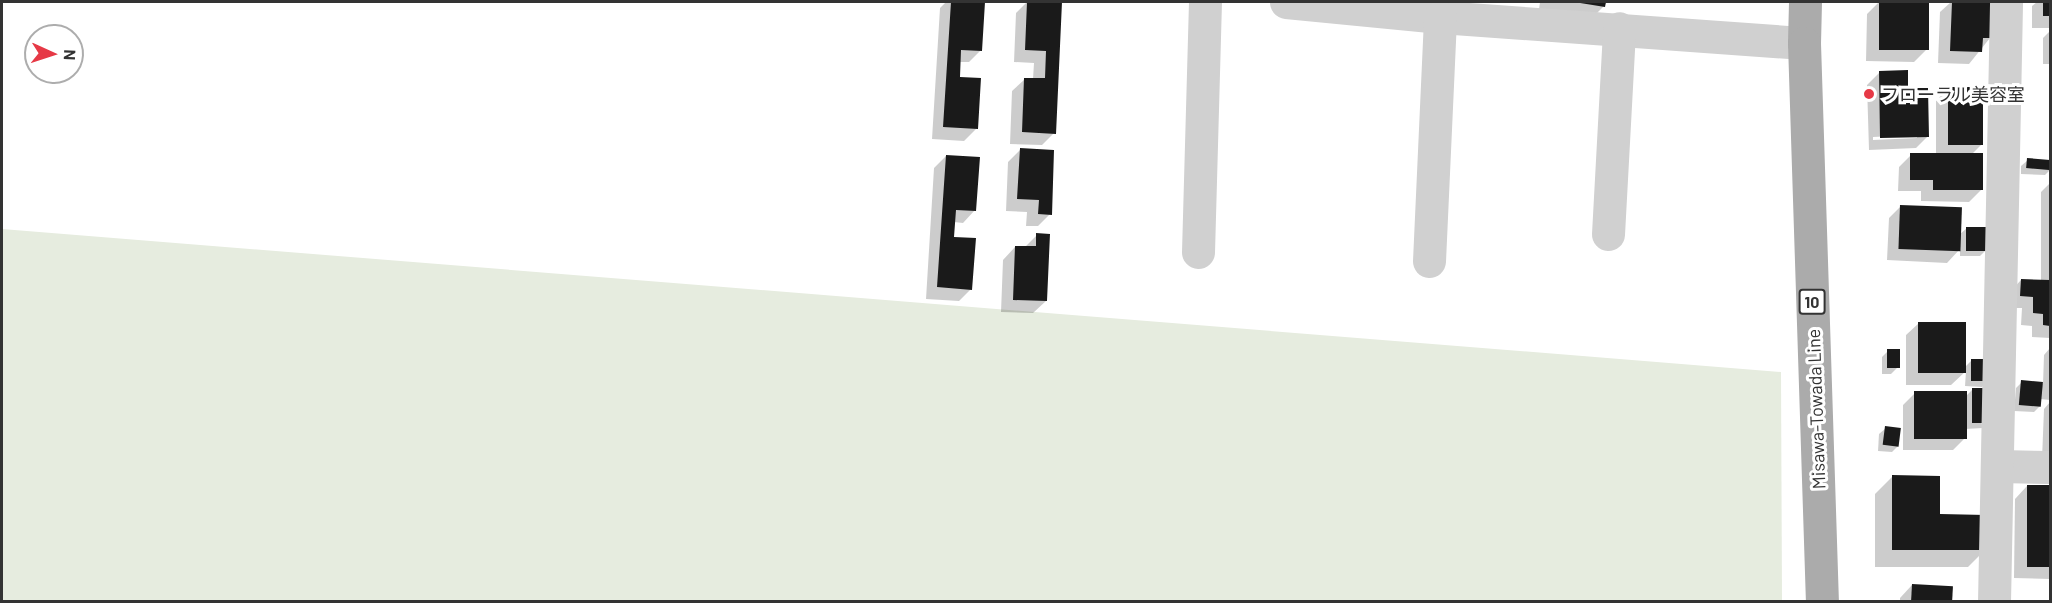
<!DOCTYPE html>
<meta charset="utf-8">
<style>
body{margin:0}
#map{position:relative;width:2052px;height:603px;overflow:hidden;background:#fff;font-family:Barlow,"Noto Sans JP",sans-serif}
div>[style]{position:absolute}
.green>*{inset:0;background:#e6ecdf}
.shadow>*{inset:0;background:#0003}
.building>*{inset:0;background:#1a1a1a;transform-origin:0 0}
.minor>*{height:33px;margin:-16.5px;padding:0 16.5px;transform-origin:16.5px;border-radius:16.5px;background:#d0d0d0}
.major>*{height:33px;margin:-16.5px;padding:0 16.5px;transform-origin:16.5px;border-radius:16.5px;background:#ababab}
.dots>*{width:16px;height:16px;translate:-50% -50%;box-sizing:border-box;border:3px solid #fff;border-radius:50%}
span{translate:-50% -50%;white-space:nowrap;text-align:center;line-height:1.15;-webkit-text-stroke:6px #fff;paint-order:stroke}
.shield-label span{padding:2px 4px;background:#fff;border:2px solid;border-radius:4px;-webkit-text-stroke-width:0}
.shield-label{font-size:16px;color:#333;font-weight:700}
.poi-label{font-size:18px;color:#333}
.left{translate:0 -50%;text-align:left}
.street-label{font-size:18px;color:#333}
.frame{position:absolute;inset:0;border:3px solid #333;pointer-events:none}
.north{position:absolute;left:24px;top:24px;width:60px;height:60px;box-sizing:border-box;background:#fff;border:2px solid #adadad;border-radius:50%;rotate:93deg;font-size:16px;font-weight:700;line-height:24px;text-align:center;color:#333}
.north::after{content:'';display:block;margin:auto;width:21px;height:27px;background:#e63946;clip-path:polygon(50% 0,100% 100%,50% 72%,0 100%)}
</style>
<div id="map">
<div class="green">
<i style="clip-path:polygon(2px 229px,1781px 372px,1782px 601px,2px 601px)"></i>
</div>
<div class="shadow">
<i style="clip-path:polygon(946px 2px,984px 2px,981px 50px,969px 62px,959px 62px,958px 78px,976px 129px,964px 141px,932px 139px,940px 8px)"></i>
<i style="clip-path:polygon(1027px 2px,1061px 2px,1054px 133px,1042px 145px,1010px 144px,1012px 91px,1025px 79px,1033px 79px,1034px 63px,1014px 62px,1016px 13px)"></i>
<i style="clip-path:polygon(1540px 2px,1604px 2px,1604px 6px,1586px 24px,1538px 17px)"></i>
<i style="clip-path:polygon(1879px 2px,1942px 2px,1927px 2px,1926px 50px,1914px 62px,1866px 61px,1867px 14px)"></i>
<i style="clip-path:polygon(1951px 2px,1991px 2px,1990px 38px,1969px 64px,1938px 63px,1940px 12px)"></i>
<i style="clip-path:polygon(2037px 2px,2050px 2px,2050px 28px,2032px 28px,2032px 6px)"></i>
<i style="clip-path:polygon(2050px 31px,2050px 64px,2043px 64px,2043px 38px)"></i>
<i style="clip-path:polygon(evenodd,1879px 73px,1907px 90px,1928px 136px,1916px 148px,1869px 150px,1867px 85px,1879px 73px,1917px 135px,1917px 138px,1873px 140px,1873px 137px,1917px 135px)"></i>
<i style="clip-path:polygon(1948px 88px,1982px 144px,1971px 155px,1982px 189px,1969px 202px,1921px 201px,1921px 191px,1898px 191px,1899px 167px,1911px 155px,1936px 155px,1936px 101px)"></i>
<i style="clip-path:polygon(1021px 149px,1050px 214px,1038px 226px,1026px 226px,1027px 212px,1006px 211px,1008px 162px)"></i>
<i style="clip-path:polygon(946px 156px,975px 210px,963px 223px,954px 222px,953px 238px,971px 289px,959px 301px,926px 299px,934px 168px)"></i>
<i style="clip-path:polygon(2028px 160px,2050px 161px,2050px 170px,2045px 175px,2021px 174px,2021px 166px)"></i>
<i style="clip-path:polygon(2050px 183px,2050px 338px,2032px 337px,2032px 326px,2021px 325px,2022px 308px,2009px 308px,2009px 293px,2021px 280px,2041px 281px,2041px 192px)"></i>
<i style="clip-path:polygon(1901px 206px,1959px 235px,1967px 228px,1986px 250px,1980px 256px,1960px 256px,1960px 249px,1947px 263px,1887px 260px,1889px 218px)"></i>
<i style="clip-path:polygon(1037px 235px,1046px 301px,1033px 313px,1001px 312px,1003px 260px,1015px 247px,1024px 248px)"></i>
<i style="clip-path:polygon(1919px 323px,1964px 368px,1972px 360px,1988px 380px,1982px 387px,1965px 386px,1966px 371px,1951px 385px,1906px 385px,1906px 335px)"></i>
<i style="clip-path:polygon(2050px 348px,2050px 400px,2040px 399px,2040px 406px,2034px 412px,2014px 411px,2016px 388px,2022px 382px,2043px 384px,2044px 355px)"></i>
<i style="clip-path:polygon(1888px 351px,1897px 368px,1891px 374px,1882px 374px,1882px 357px)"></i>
<i style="clip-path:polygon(1972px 390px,1983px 428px,1965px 429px,1965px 438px,1953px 450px,1903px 450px,1903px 405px,1915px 393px,1965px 397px)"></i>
<i style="clip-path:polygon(2050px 402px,2050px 460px,2042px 459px,2044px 409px)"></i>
<i style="clip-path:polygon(1886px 428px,1898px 446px,1892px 452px,1878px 451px,1879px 434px)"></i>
<i style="clip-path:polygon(1892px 477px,1939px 516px,1985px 550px,1968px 567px,1875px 567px,1875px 494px)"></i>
<i style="clip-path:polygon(2027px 486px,2050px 500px,2050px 579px,2014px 578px,2015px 499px)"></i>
<i style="clip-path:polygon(1912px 585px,1951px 602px,1900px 602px,1900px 598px)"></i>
</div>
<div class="building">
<i style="clip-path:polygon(951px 2px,985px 2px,982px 51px,961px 50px,960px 77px,981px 78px,978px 129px,943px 127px)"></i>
<i style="clip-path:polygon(1027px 2px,1062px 2px,1056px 134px,1022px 132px,1024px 78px,1045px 78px,1046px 51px,1025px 50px)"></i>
<i style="clip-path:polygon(1574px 2px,1606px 2px,1605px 7px)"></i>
<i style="left:1879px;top:2px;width:50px;height:48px"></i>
<i style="clip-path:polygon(1952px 2px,1992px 2px,1991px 38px,1983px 38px,1982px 52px,1950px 51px)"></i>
<i style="left:2043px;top:2px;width:7px;height:14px"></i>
<i style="clip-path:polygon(1908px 70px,1908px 88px,1928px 88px,1929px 137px,1880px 138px,1879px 71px)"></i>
<i style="left:1948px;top:87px;width:35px;height:58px"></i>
<i style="clip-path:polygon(1020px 148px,1054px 150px,1052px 215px,1038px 214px,1039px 200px,1017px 199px)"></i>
<i style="clip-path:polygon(1910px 153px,1983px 153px,1983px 190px,1933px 190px,1933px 180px,1910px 180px)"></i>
<i style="clip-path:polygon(946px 155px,980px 157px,976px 211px,956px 210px,954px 237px,976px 238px,972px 290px,937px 287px)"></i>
<i style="left:2027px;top:158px;width:23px;height:10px;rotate:5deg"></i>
<i style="left:1900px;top:205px;width:62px;height:44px;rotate:2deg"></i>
<i style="left:1966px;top:227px;width:22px;height:24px"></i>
<i style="clip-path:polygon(1036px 233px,1050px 234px,1047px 301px,1013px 300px,1015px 246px,1036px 246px)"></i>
<i style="clip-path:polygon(2021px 279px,2050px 280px,2050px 326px,2043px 325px,2043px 314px,2033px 313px,2033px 297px,2020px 296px)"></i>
<i style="left:1918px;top:322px;width:48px;height:51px"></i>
<i style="left:1887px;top:349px;width:13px;height:19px"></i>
<i style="left:1971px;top:359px;width:18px;height:22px"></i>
<i style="left:2021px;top:380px;width:22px;height:25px;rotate:5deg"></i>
<i style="left:1972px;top:388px;width:17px;height:35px"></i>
<i style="left:1914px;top:391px;width:53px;height:48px"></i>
<i style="left:1885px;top:426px;width:16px;height:19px;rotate:7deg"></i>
<i style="clip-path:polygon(1892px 475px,1940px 476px,1940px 514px,1986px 515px,1987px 550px,1892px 550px)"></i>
<i style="left:2027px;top:485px;width:23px;height:82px"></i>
<i style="left:1912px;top:584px;width:41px;height:18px;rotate:3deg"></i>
</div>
<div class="minor">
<i style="left:1286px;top:2px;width:155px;rotate:5.6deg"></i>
<i style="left:1440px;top:17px;width:365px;rotate:4.1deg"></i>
<i style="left:1608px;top:234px;width:206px;rotate:-86.9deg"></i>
<i style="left:1198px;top:252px;width:250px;rotate:-88.4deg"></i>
<i style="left:1429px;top:261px;width:244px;rotate:-87.4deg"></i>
<i style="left:1998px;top:466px;width:52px;rotate:1.1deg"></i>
<i style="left:1994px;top:602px;width:600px;rotate:-88.85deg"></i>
</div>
<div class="major">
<i style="left:1805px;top:2px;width:41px;rotate:91.4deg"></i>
<i style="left:1804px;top:43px;width:559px;rotate:88.16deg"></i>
</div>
<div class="dots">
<i style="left:1869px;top:94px;background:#e63946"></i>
</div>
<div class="shield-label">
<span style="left:1812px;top:302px">10</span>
</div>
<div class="poi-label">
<span class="left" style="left:1881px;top:94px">フローラル美容室</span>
</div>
<div class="street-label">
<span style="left:1816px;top:409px;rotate:-92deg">Misawa-Towada Line</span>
</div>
<div class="frame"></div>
<div class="north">N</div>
</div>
